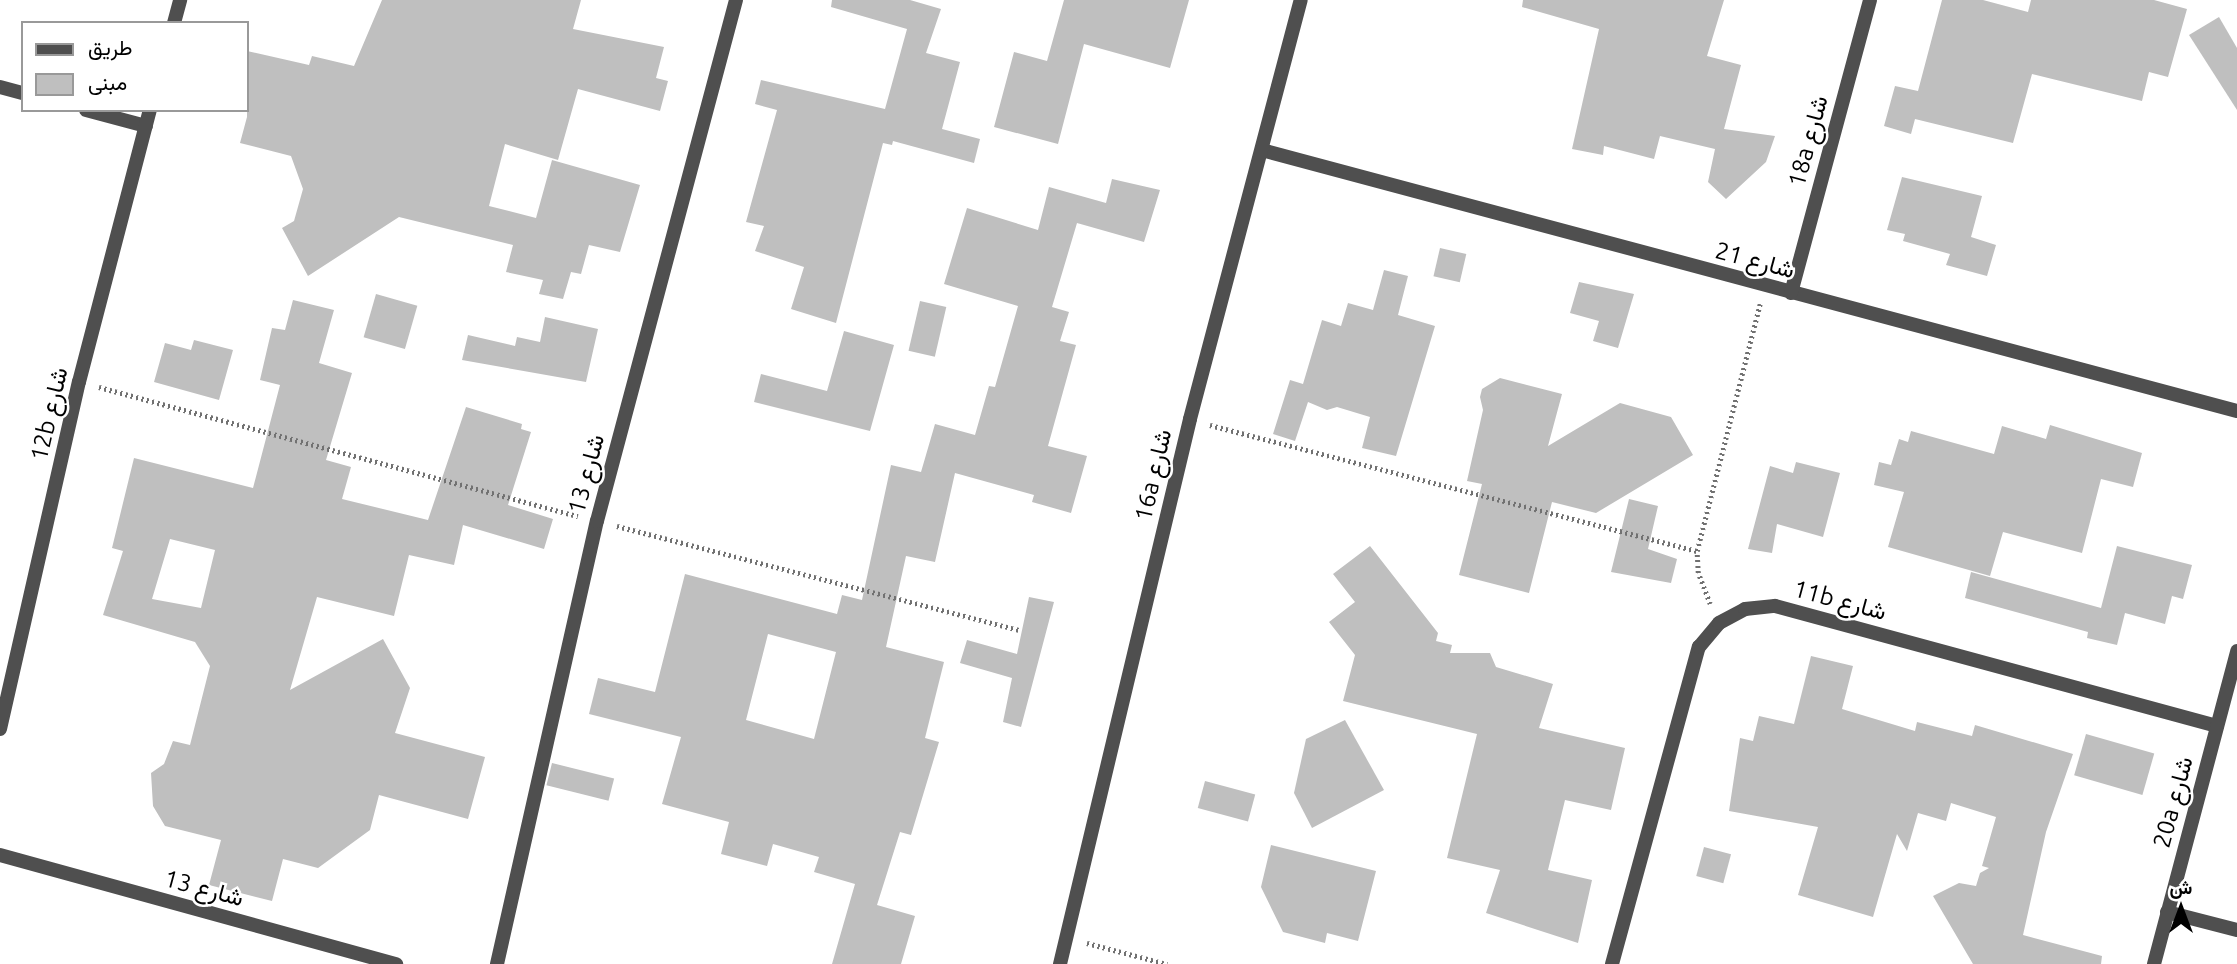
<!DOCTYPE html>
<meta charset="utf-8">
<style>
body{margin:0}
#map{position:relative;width:2237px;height:964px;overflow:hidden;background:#fff;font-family:Ubuntu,Vazirmatn,sans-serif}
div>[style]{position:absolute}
.building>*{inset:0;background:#bfbfbf;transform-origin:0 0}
.path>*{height:4.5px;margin-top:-2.25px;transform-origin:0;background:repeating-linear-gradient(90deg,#717171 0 2px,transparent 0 5.5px)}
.street>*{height:14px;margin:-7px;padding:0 7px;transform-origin:7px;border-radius:7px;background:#4f4f4f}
span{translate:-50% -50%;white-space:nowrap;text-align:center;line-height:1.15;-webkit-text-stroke:5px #fff;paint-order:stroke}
.street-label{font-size:24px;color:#000}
.legend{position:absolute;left:21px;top:21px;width:228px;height:91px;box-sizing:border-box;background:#fff;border:2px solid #999;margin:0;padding:9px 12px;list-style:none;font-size:21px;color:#000}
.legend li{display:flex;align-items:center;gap:14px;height:35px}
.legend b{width:35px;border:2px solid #999}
.north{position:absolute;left:2146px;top:873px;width:70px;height:70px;-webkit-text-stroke:5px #fff;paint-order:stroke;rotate:0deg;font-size:19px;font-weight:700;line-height:28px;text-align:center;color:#000}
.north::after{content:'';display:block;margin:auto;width:24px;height:32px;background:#000;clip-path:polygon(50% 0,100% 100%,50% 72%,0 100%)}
</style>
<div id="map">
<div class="building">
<i style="clip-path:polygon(382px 0,581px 0,573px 29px,664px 47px,656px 78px,668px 81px,660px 111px,578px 89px,558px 160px,505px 144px,489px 206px,536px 218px,552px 160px,640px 185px,620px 252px,589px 245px,581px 274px,571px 272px,563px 299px,539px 294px,543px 280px,506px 272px,513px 245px,399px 217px,308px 276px,282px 228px,294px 221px,303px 189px,291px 156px,240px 143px,247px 117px,247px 51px,309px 65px,312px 56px,354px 66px)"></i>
<i style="clip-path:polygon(832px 0,910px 0,941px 9px,926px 53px,960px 62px,942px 129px,980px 139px,974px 163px,893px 141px,892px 145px,883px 143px,836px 323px,791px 309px,804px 267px,755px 251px,764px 226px,746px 222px,777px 110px,755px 104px,761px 80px,885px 109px,907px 29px,831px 7px)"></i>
<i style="clip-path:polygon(1064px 0,1189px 0,1170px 68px,1084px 44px,1058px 144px,994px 127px,1014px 52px,1047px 61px)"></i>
<i style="clip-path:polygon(1523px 0,1724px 0,1707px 56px,1741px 65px,1724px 129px,1775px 136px,1766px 162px,1726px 199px,1708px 182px,1715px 149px,1660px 136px,1654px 159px,1604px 146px,1603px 155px,1572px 149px,1599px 29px,1522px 7px)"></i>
<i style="clip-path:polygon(1942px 0,1983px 0,2028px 12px,2031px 0,2154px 0,2187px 9px,2168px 77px,2149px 72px,2142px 101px,2032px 74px,2013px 143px,1915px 119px,1911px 134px,1884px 126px,1895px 86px,1918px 91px)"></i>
<i style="clip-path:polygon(2219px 17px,2237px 48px,2237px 110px,2189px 35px)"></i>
<i style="clip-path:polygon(1902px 177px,1982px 196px,1971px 237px,1996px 245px,1987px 276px,1946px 265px,1950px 254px,1903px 241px,1905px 234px,1887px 230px)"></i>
<i style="clip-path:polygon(evenodd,1112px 179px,1160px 190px,1144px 242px,1077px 223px,1052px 307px,1069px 312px,1060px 341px,1076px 345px,1048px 446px,1087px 456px,1071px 513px,1032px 502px,1034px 495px,955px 473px,935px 562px,906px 556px,886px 647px,944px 662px,925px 738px,939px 742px,911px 835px,900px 832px,877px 905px,915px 916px,901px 964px,832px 964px,855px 884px,814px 872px,819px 857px,773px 844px,767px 866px,721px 854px,729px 822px,662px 804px,681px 737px,589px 714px,598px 678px,655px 692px,685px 574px,837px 614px,842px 595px,862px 600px,891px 465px,921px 472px,935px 424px,975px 435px,989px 386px,995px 387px,1018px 306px,944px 284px,967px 208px,1038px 230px,1049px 187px,1106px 203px,1112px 179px,768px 634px,836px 652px,814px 739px,746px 720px,768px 634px)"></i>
<i style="left:1440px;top:248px;width:27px;height:29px;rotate:13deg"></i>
<i style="clip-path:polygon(1384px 270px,1408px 276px,1398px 315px,1435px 326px,1396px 456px,1362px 448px,1370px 417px,1337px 407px,1327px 410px,1308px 402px,1295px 441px,1273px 434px,1290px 380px,1303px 384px,1322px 320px,1341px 326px,1348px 303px,1373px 310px)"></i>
<i style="clip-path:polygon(1579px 282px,1634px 294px,1618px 348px,1593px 341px,1599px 321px,1570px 313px)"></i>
<i style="left:376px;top:294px;width:43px;height:45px;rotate:16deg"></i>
<i style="clip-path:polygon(evenodd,293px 300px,334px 310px,319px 363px,352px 373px,326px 460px,351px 467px,342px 499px,428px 520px,466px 407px,522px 424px,521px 429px,531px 432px,508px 505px,553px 519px,544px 549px,463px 525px,454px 565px,409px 555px,394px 616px,317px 597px,290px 690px,383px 639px,410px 688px,395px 733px,485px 757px,468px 819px,379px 795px,370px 830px,318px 868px,283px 859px,272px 901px,209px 885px,221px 840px,165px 826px,153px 806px,151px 773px,164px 764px,173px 741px,190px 745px,210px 666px,195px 642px,103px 615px,123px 551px,112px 548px,134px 458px,253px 488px,280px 385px,260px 380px,272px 328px,285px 330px,293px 300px,170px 539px,215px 550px,201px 608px,152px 599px,170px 539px)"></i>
<i style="left:920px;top:301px;width:27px;height:51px;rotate:13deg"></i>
<i style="clip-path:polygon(545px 317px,598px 329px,586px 382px,462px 360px,468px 335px,515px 346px,517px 337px,540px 342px)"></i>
<i style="clip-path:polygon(844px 331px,894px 345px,870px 431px,754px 402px,761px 374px,827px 391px)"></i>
<i style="clip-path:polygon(194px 340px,233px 350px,219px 400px,154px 382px,165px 343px,191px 350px)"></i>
<i style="clip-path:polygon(1500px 378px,1562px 394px,1548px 446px,1620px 403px,1671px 417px,1693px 455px,1596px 513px,1552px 502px,1529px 593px,1459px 575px,1482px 484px,1467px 481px,1483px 410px,1480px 397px,1482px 389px)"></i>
<i style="clip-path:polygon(2050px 425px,2142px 453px,2133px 487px,2101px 479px,2082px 553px,2003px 532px,1990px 576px,1888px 547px,1904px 492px,1874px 485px,1879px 462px,1891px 465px,1899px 439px,1908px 442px,1911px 431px,1994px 454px,2002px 426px,2046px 439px)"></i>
<i style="clip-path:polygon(1796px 462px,1840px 473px,1823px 537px,1777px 524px,1772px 553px,1748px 549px,1770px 466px,1793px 473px)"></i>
<i style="clip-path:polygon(1629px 499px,1658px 506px,1648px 549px,1677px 559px,1671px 583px,1611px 572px)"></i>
<i style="clip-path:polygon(1370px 546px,1438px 633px,1436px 641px,1452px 645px,1450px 653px,1490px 653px,1496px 667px,1553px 684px,1539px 728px,1625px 748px,1611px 810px,1565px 800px,1548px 870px,1592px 880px,1578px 943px,1486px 913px,1500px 870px,1447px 858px,1477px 734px,1343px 701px,1355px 655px,1329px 622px,1355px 602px,1333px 574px)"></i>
<i style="clip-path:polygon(2117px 546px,2192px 565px,2183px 599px,2172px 596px,2165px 624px,2125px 613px,2117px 645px,2087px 638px,2088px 632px,1965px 598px,1971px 572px,2101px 608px)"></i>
<i style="clip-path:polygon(1029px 597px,1054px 602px,1021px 727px,1003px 722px,1012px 678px,960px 663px,967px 640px,1017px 654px)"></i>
<i style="clip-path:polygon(1811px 656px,1853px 666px,1842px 709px,1915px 731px,1917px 722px,1972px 736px,1975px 725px,2073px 754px,2046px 832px,2023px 935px,2102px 956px,2101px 964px,1973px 964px,1933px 896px,1959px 883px,1976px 886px,1980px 873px,1989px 868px,1982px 866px,1996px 817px,1951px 803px,1946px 821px,1918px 813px,1907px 851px,1897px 834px,1873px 917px,1798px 895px,1818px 827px,1729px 811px,1740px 738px,1753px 741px,1759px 716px,1794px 724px)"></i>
<i style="clip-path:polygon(1345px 720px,1384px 790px,1312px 828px,1294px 793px,1306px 739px)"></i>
<i style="left:2086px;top:734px;width:71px;height:43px;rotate:16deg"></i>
<i style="left:552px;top:763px;width:64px;height:23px;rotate:14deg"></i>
<i style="left:1205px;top:781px;width:52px;height:28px;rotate:15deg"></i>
<i style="clip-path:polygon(1271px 845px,1376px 871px,1358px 941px,1327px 933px,1325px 943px,1283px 932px,1261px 887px)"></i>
<i style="left:1704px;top:847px;width:28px;height:30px;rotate:15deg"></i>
</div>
<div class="path">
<i style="left:99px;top:387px;width:496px;rotate:15.1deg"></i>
<i style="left:1210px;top:425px;width:503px;rotate:14.51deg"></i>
<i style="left:617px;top:526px;width:415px;rotate:14.5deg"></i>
<i style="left:1710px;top:604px;width:33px;rotate:-111deg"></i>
<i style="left:1698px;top:573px;width:22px;rotate:-93deg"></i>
<i style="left:1697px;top:551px;width:255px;rotate:-75.7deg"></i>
<i style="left:1087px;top:943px;width:83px;rotate:14.7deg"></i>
</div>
<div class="street">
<i style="left:174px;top:23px;width:24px;rotate:-75deg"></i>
<i style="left:0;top:87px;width:24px;rotate:15deg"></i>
<i style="left:86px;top:110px;width:62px;rotate:14.9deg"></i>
<i style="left:1262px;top:150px;width:1009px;rotate:14.99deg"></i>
<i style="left:1791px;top:293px;width:303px;rotate:-74.9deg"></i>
<i style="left:0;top:729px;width:356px;rotate:-77.2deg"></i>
<i style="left:79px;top:382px;width:281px;rotate:-75.4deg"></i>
<i style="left:0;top:855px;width:411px;rotate:15.4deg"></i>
<i style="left:2167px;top:912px;width:72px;rotate:14.4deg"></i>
<i style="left:497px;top:964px;width:454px;rotate:-77.3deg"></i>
<i style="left:597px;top:521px;width:539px;rotate:-75.06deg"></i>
<i style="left:1060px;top:964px;width:560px;rotate:-76.58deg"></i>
<i style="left:1190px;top:419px;width:433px;rotate:-75.2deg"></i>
<i style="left:1612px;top:964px;width:329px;rotate:-74.7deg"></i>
<i style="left:1699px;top:647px;width:31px;rotate:-50deg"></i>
<i style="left:1719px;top:623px;width:30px;rotate:-28deg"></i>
<i style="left:1745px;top:609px;width:30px;rotate:-6deg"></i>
<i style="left:1775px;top:606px;width:458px;rotate:15.2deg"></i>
<i style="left:2154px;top:964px;width:324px;rotate:-75.1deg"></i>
</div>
<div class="street-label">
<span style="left:1808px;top:141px;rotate:-75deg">18a شارع</span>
<span style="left:1755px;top:260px;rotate:15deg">شارع 21</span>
<span style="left:49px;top:414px;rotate:-77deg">12b شارع</span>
<span style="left:586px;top:474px;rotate:-75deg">شارع 13</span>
<span style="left:1153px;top:475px;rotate:-77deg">16a شارع</span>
<span style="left:1840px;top:600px;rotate:15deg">11b شارع</span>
<span style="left:2173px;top:802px;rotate:-75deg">20a شارع</span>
<span style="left:204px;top:888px;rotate:15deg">شارع 13</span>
</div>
<ul class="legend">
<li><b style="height:9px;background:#4f4f4f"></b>طريق</li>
<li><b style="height:19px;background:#bfbfbf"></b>مبنى</li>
</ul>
<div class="north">ش</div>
</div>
